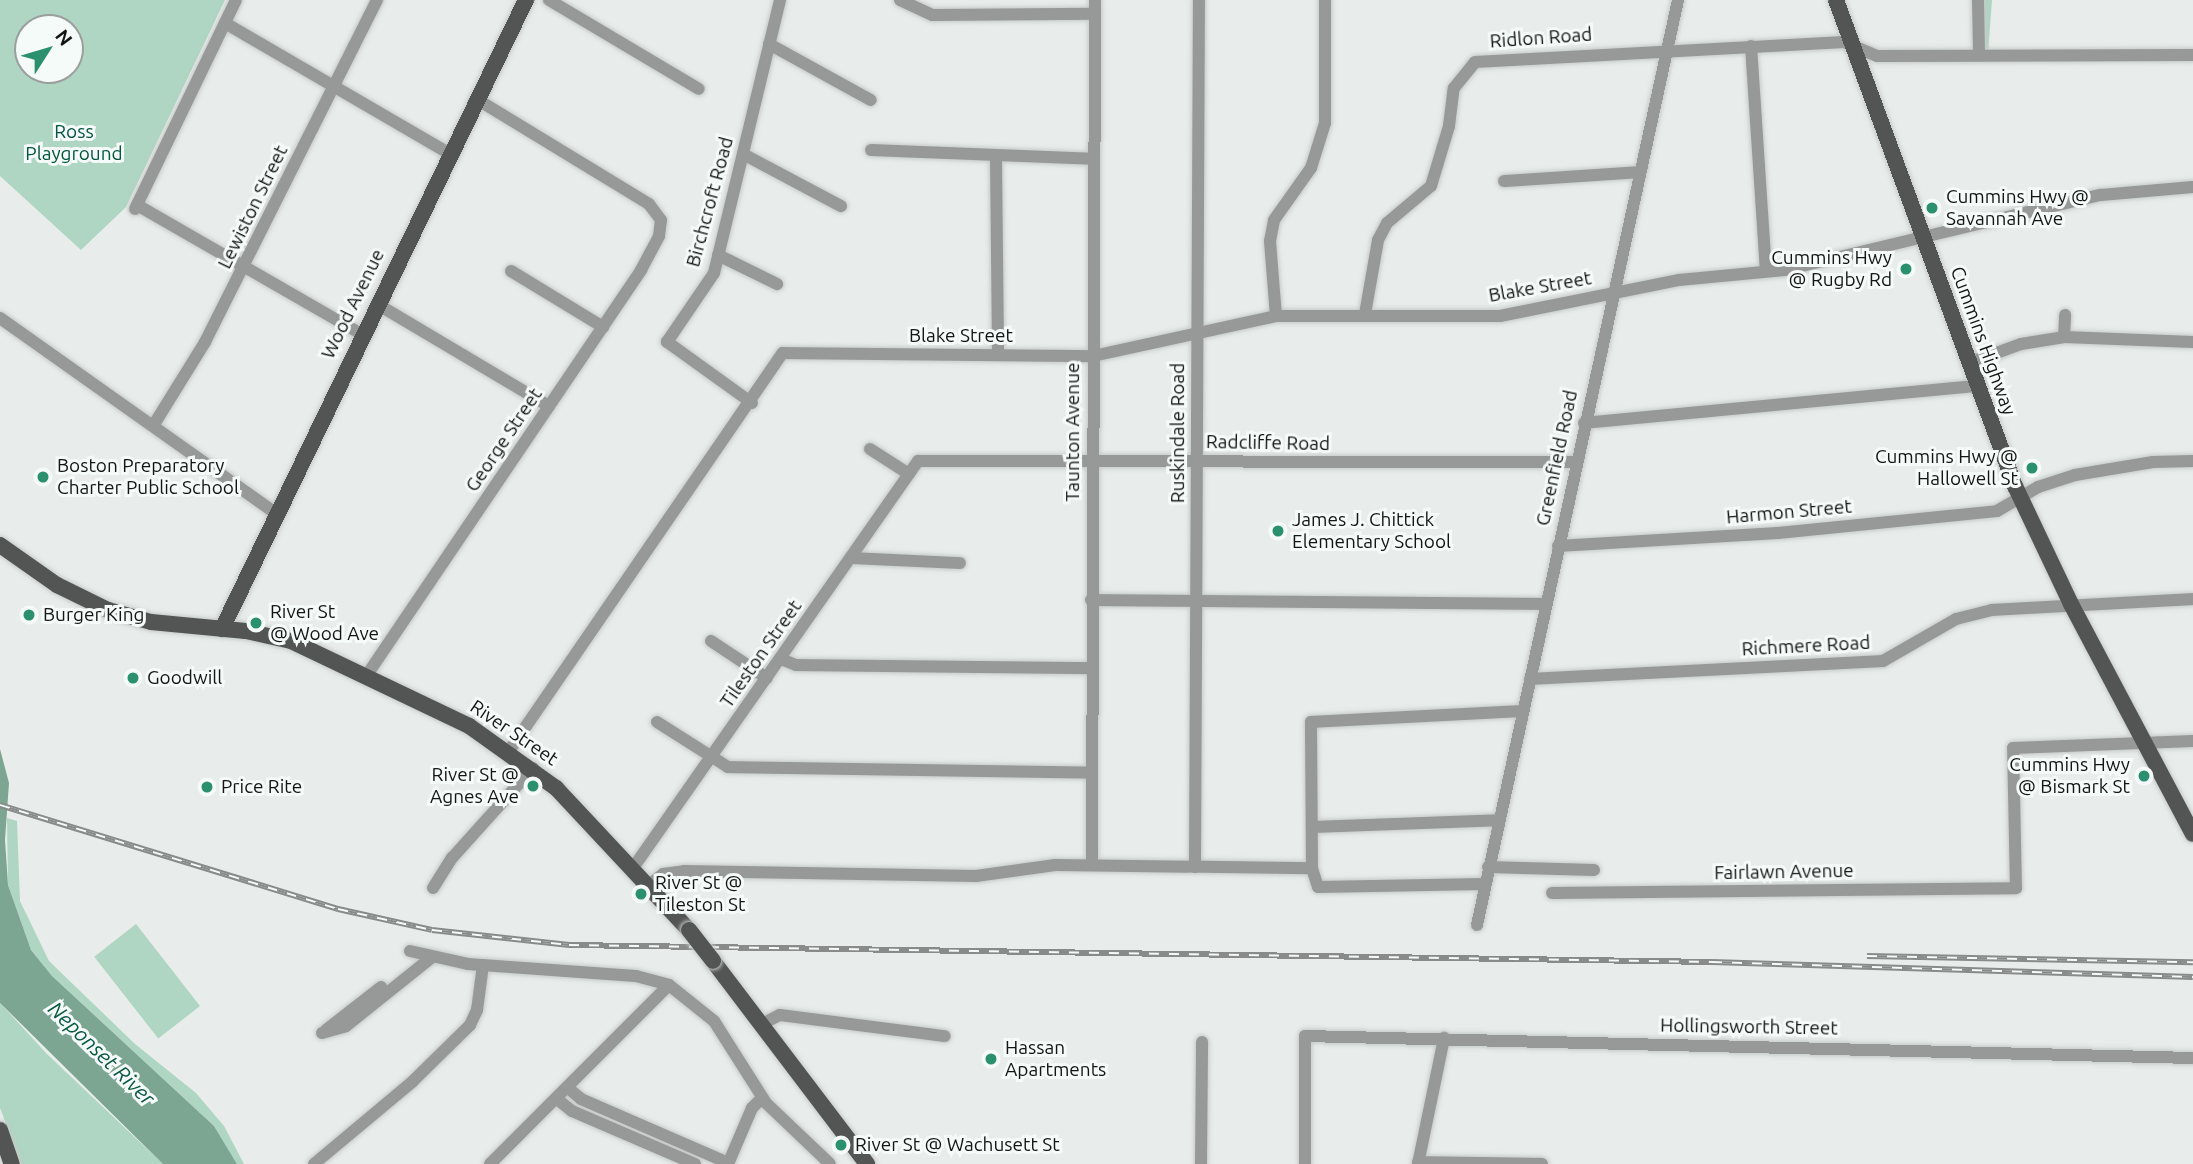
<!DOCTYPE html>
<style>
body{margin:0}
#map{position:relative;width:2193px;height:1164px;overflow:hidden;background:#e8edeb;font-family:Ubuntu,sans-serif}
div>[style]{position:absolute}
.green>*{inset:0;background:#afd5c3;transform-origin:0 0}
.water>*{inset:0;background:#7ca592}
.roads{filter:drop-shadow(0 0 2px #c6cbc9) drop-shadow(0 0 2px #c6cbc9)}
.minor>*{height:12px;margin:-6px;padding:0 6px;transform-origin:6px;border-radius:6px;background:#979998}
.major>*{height:16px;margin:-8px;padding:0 8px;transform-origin:8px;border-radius:8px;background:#525554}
.rail>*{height:6px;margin-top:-3px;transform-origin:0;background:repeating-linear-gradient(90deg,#f5fbf8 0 10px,#888b8a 0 20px);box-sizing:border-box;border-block:2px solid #888b8a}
.bridges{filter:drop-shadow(0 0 2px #c6cbc9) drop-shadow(0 0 2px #c6cbc9)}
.major-bridge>*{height:16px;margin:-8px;padding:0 8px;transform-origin:8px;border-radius:8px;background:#525554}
.dots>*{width:19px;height:19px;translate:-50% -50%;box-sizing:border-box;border:4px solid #f5fbf8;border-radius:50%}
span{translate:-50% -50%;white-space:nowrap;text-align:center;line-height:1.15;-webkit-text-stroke:6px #f5fbf8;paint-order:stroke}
.street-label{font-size:19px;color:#141615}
.park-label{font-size:19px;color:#05563d}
.poi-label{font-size:19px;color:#141615}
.left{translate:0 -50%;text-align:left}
.right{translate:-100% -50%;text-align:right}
.water-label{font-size:21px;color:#0b5940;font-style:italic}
.north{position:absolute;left:14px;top:14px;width:70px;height:70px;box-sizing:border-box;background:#f5fbf8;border:2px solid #9b9f9d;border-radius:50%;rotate:53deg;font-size:19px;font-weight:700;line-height:28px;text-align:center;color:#141615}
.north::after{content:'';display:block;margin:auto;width:24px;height:32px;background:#2b906d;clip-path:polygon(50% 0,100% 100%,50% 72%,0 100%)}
</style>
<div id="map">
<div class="green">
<i style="clip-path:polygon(evenodd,0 0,225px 0,126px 207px,81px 250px,0 176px,0 0,28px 28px,70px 28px,70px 70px,28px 70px,28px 28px)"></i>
<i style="clip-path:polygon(1978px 0,1992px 0,1988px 53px,1979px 53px)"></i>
<i style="clip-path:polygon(7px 818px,17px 821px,20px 901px,49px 961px,135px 1044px,196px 1093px,224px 1126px,244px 1164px,237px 1164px,214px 1126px,52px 976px,31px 950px,8px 885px)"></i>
<i style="left:136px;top:924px;width:104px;height:53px;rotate:52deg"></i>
<i style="clip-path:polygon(0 1003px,47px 1054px,163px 1164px,21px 1164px,0 1108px)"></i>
</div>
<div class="water">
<i style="clip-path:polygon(0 749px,9px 783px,5px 840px,8px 885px,31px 950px,52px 976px,214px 1126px,237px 1164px,163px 1164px,0 1003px)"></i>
</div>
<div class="roads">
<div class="minor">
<i style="left:549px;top:0;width:174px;rotate:30.7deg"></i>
<i style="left:900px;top:0;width:35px;rotate:25deg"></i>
<i style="left:932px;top:15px;width:163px;rotate:-0.4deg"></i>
<i style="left:1978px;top:0;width:53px;rotate:88.9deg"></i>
<i style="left:225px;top:23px;width:260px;rotate:30.2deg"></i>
<i style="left:769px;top:44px;width:116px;rotate:28.8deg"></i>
<i style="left:1751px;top:46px;width:225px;rotate:86.2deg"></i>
<i style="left:871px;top:150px;width:221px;rotate:2.3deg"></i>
<i style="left:743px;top:154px;width:111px;rotate:28deg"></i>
<i style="left:996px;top:158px;width:197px;rotate:89.4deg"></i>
<i style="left:1504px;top:181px;width:135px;rotate:-3.8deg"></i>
<i style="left:137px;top:205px;width:258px;rotate:29.9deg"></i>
<i style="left:135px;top:209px;width:232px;rotate:-64.2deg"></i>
<i style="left:718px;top:255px;width:66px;rotate:26.2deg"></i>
<i style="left:511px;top:271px;width:108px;rotate:31.3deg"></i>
<i style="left:377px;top:304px;width:200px;rotate:30.7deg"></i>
<i style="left:1365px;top:314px;width:75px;rotate:-80deg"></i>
<i style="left:1378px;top:240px;width:19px;rotate:-62deg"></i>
<i style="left:1387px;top:223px;width:57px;rotate:-40.1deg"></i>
<i style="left:1431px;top:186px;width:63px;rotate:-73.3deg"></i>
<i style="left:1449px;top:126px;width:38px;rotate:-83deg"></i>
<i style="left:1454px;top:88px;width:33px;rotate:-51deg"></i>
<i style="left:1475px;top:62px;width:370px;rotate:-3.1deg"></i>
<i style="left:1844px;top:42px;width:36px;rotate:23deg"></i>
<i style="left:1877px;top:56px;width:316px;rotate:-0.2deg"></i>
<i style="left:1276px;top:316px;width:75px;rotate:-94.6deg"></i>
<i style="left:1270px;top:241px;width:21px;rotate:-79deg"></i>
<i style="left:1274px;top:220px;width:64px;rotate:-54.6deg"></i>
<i style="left:1311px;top:168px;width:47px;rotate:-72.7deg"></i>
<i style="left:1325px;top:123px;width:123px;rotate:-90deg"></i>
<i style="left:0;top:318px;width:337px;rotate:35.3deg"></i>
<i style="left:2064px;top:337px;width:22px;rotate:-87deg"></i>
<i style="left:1969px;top:363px;width:55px;rotate:-20.1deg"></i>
<i style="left:2021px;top:344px;width:44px;rotate:-9.2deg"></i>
<i style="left:2064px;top:337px;width:129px;rotate:2.2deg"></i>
<i style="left:752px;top:403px;width:105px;rotate:-144.3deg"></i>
<i style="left:667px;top:342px;width:83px;rotate:-55.7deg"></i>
<i style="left:714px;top:273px;width:281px;rotate:-76.4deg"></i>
<i style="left:1584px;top:423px;width:395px;rotate:-5.4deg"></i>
<i style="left:153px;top:426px;width:99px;rotate:-58.2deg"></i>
<i style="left:205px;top:342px;width:383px;rotate:-63.3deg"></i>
<i style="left:870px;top:449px;width:46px;rotate:32.7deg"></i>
<i style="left:1558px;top:546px;width:220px;rotate:-3.4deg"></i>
<i style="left:1778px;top:533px;width:220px;rotate:-5.7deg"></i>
<i style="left:1997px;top:511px;width:48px;rotate:-30.3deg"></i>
<i style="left:2038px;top:487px;width:39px;rotate:-18deg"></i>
<i style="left:2075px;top:475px;width:79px;rotate:-9.5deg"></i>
<i style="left:2153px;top:462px;width:40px;rotate:-1.4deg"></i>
<i style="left:852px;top:558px;width:108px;rotate:2.7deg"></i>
<i style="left:1091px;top:600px;width:454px;rotate:0.5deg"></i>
<i style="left:711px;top:641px;width:67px;rotate:33.5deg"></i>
<i style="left:781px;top:659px;width:16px;rotate:22deg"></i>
<i style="left:796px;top:665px;width:296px;rotate:0.6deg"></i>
<i style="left:367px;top:675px;width:489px;rotate:-55.9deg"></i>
<i style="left:641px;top:270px;width:38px;rotate:-62deg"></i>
<i style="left:659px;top:236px;width:16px;rotate:-83deg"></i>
<i style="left:661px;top:220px;width:20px;rotate:-127deg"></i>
<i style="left:649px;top:204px;width:200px;rotate:-148.7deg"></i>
<i style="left:1530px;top:679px;width:353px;rotate:-2.9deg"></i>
<i style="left:1883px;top:661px;width:84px;rotate:-29.9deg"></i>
<i style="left:1956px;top:619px;width:37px;rotate:-14deg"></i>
<i style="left:1992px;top:610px;width:201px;rotate:-3.1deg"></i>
<i style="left:657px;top:722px;width:84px;rotate:32.4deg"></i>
<i style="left:728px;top:767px;width:364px;rotate:0.9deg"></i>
<i style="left:509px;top:751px;width:483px;rotate:-55.5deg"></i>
<i style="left:783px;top:353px;width:310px;rotate:0.6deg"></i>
<i style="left:1093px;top:356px;width:187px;rotate:-12.3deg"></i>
<i style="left:1276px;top:316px;width:224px"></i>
<i style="left:1500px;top:316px;width:183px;rotate:-11.4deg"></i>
<i style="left:1679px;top:280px;width:106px;rotate:-5.4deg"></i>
<i style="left:1785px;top:270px;width:325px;rotate:-13.4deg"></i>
<i style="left:2101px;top:195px;width:92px;rotate:-5deg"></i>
<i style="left:1312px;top:827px;width:187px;rotate:-2.1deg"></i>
<i style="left:1092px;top:865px;width:865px;rotate:-89.8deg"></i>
<i style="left:1195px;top:867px;width:867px;rotate:-89.74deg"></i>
<i style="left:1488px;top:867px;width:106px;rotate:1.6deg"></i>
<i style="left:633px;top:868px;width:497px;rotate:-55deg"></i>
<i style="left:918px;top:461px;width:657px;rotate:0.09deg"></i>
<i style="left:1484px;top:884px;width:166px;rotate:179deg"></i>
<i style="left:1318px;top:887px;width:20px;rotate:-108deg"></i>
<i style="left:1312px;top:868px;width:146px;rotate:-90.4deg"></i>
<i style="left:1311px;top:722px;width:210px;rotate:-3deg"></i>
<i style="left:649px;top:885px;width:18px;rotate:-38deg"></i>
<i style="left:663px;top:874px;width:21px;rotate:-8deg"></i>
<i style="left:684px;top:871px;width:292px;rotate:1deg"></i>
<i style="left:976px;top:876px;width:80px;rotate:-7.9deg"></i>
<i style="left:1055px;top:865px;width:257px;rotate:0.7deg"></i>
<i style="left:433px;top:888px;width:36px;rotate:-58deg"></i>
<i style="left:452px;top:858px;width:121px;rotate:-48deg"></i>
<i style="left:1552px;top:893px;width:464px;rotate:-0.6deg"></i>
<i style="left:2016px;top:888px;width:140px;rotate:-91.2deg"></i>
<i style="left:2013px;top:748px;width:180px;rotate:-2.2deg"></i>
<i style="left:1477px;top:925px;width:947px;rotate:-77.74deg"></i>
<i style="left:410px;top:951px;width:59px;rotate:12.6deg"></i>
<i style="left:468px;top:964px;width:168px;rotate:4.1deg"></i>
<i style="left:636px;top:976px;width:34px;rotate:15deg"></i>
<i style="left:669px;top:985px;width:58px;rotate:38.7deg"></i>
<i style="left:714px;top:1021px;width:97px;rotate:57.6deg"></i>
<i style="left:766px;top:1103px;width:88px;rotate:43.6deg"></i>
<i style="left:762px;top:1024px;width:20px;rotate:-27deg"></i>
<i style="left:780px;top:1015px;width:166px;rotate:7.3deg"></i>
<i style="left:326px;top:1030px;width:70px;rotate:-38deg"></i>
<i style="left:322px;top:1033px;width:25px;rotate:-16deg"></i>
<i style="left:346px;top:1026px;width:110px;rotate:-38.7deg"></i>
<i style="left:568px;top:1088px;width:17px;rotate:40deg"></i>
<i style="left:581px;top:1099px;width:160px;rotate:23.5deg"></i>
<i style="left:557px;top:1099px;width:19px;rotate:39deg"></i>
<i style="left:572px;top:1111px;width:134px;rotate:23.3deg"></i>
<i style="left:1418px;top:1162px;width:124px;rotate:0.9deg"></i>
<i style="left:314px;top:1164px;width:128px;rotate:-39.9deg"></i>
<i style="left:412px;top:1082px;width:81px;rotate:-44.5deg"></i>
<i style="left:470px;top:1025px;width:17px;rotate:-65deg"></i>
<i style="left:477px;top:1010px;width:45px;rotate:-82.4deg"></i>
<i style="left:490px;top:1164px;width:253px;rotate:-45deg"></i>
<i style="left:728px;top:1164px;width:61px;rotate:-66.8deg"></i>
<i style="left:752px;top:1108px;width:14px;rotate:-45deg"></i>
<i style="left:1201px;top:1164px;width:122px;rotate:-89.5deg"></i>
<i style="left:1305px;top:1164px;width:128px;rotate:-90deg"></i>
<i style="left:1305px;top:1036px;width:888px;rotate:1.42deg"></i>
<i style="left:1418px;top:1164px;width:129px;rotate:-78.3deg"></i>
</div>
<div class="major">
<i style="left:1836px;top:0;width:518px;rotate:69.78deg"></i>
<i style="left:2015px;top:486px;width:131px;rotate:64.6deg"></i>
<i style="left:2071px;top:604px;width:260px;rotate:62.1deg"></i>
<i style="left:0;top:545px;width:70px;rotate:35.1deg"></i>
<i style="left:57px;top:585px;width:57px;rotate:26.1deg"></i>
<i style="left:108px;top:610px;width:45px;rotate:15.6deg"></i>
<i style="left:151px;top:622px;width:95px;rotate:5.4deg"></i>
<i style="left:246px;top:631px;width:46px;rotate:12.5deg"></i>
<i style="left:291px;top:641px;width:197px;rotate:25.5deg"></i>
<i style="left:469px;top:726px;width:107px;rotate:35.5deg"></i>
<i style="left:556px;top:788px;width:195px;rotate:46.9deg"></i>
<i style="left:222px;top:629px;width:699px;rotate:-64.21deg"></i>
<i style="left:713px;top:961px;width:255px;rotate:52.8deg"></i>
<i style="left:0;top:1130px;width:36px;rotate:71deg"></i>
</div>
</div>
<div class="rail">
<i style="left:0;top:805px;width:354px;rotate:17.1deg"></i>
<i style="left:338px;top:909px;width:96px;rotate:12.6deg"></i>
<i style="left:432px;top:930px;width:138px;rotate:6.2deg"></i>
<i style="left:569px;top:945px;width:1143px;rotate:0.85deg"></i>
<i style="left:1712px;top:962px;width:481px;rotate:1.8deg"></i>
<i style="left:1867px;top:956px;width:326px;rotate:1.1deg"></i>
</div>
<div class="bridges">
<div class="major-bridge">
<i style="left:689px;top:930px;width:39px;rotate:52deg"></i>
</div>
</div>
<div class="dots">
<i style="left:1932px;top:208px;background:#2b906d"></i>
<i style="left:1906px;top:269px;background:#2b906d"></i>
<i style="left:2032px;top:468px;background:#2b906d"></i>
<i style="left:43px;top:477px;background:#2b906d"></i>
<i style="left:1278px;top:531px;background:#2b906d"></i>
<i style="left:29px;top:615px;background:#2b906d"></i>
<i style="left:256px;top:623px;background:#2b906d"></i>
<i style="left:133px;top:678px;background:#2b906d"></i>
<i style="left:2144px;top:776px;background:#2b906d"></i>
<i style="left:533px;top:786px;background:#2b906d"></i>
<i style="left:207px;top:787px;background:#2b906d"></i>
<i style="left:641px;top:894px;background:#2b906d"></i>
<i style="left:991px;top:1059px;background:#2b906d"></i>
<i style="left:841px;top:1145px;background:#2b906d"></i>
</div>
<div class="street-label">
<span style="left:1541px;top:38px;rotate:-4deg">Ridlon Road</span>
<span style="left:710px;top:202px;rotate:-75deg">Birchcroft Road</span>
<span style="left:253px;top:207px;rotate:-64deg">Lewiston Street</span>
<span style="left:1540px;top:287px;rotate:-10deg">Blake Street</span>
<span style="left:353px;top:304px;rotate:-64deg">Wood Avenue</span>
<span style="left:961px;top:336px">Blake Street</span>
<span style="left:1983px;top:341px;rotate:70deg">Cummins Highway</span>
<span style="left:1073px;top:432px;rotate:-90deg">Taunton Avenue</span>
<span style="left:1178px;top:433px;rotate:-90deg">Ruskindale Road</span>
<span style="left:504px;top:440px;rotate:-56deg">George Street</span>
<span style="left:1268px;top:443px;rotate:1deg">Radcliffe Road</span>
<span style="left:1557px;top:458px;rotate:-78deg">Greenfield Road</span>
<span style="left:1789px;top:512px;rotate:-5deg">Harmon Street</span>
<span style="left:1806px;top:646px;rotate:-3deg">Richmere Road</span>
<span style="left:761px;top:654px;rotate:-55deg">Tileston Street</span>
<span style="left:514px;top:733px;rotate:34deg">River Street</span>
<span style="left:1784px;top:872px;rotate:-1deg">Fairlawn Avenue</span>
<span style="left:1749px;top:1027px;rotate:1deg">Hollingsworth Street</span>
</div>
<div class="park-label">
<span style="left:74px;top:143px">Ross<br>Playground</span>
</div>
<div class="poi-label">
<span class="left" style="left:1946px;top:208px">Cummins Hwy @<br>Savannah Ave</span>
<span class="right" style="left:1892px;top:269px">Cummins Hwy<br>@ Rugby Rd</span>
<span class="right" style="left:2018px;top:468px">Cummins Hwy @<br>Hallowell St</span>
<span class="left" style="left:57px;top:477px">Boston Preparatory<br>Charter Public School</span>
<span class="left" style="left:1292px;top:531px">James J. Chittick<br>Elementary School</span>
<span class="left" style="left:270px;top:623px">River St<br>@ Wood Ave</span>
<span class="left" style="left:43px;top:615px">Burger King</span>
<span class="left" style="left:147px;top:678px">Goodwill</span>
<span class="right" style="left:2130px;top:776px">Cummins Hwy<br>@ Bismark St</span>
<span class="right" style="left:519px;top:786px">River St @<br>Agnes Ave</span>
<span class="left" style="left:221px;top:787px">Price Rite</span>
<span class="left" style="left:655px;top:894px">River St @<br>Tileston St</span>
<span class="left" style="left:1005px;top:1059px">Hassan<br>Apartments</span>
<span class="left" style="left:855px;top:1145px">River St @ Wachusett St</span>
</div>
<div class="water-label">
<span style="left:102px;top:1053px;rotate:44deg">Neponset River</span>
</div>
<div class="north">N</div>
</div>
